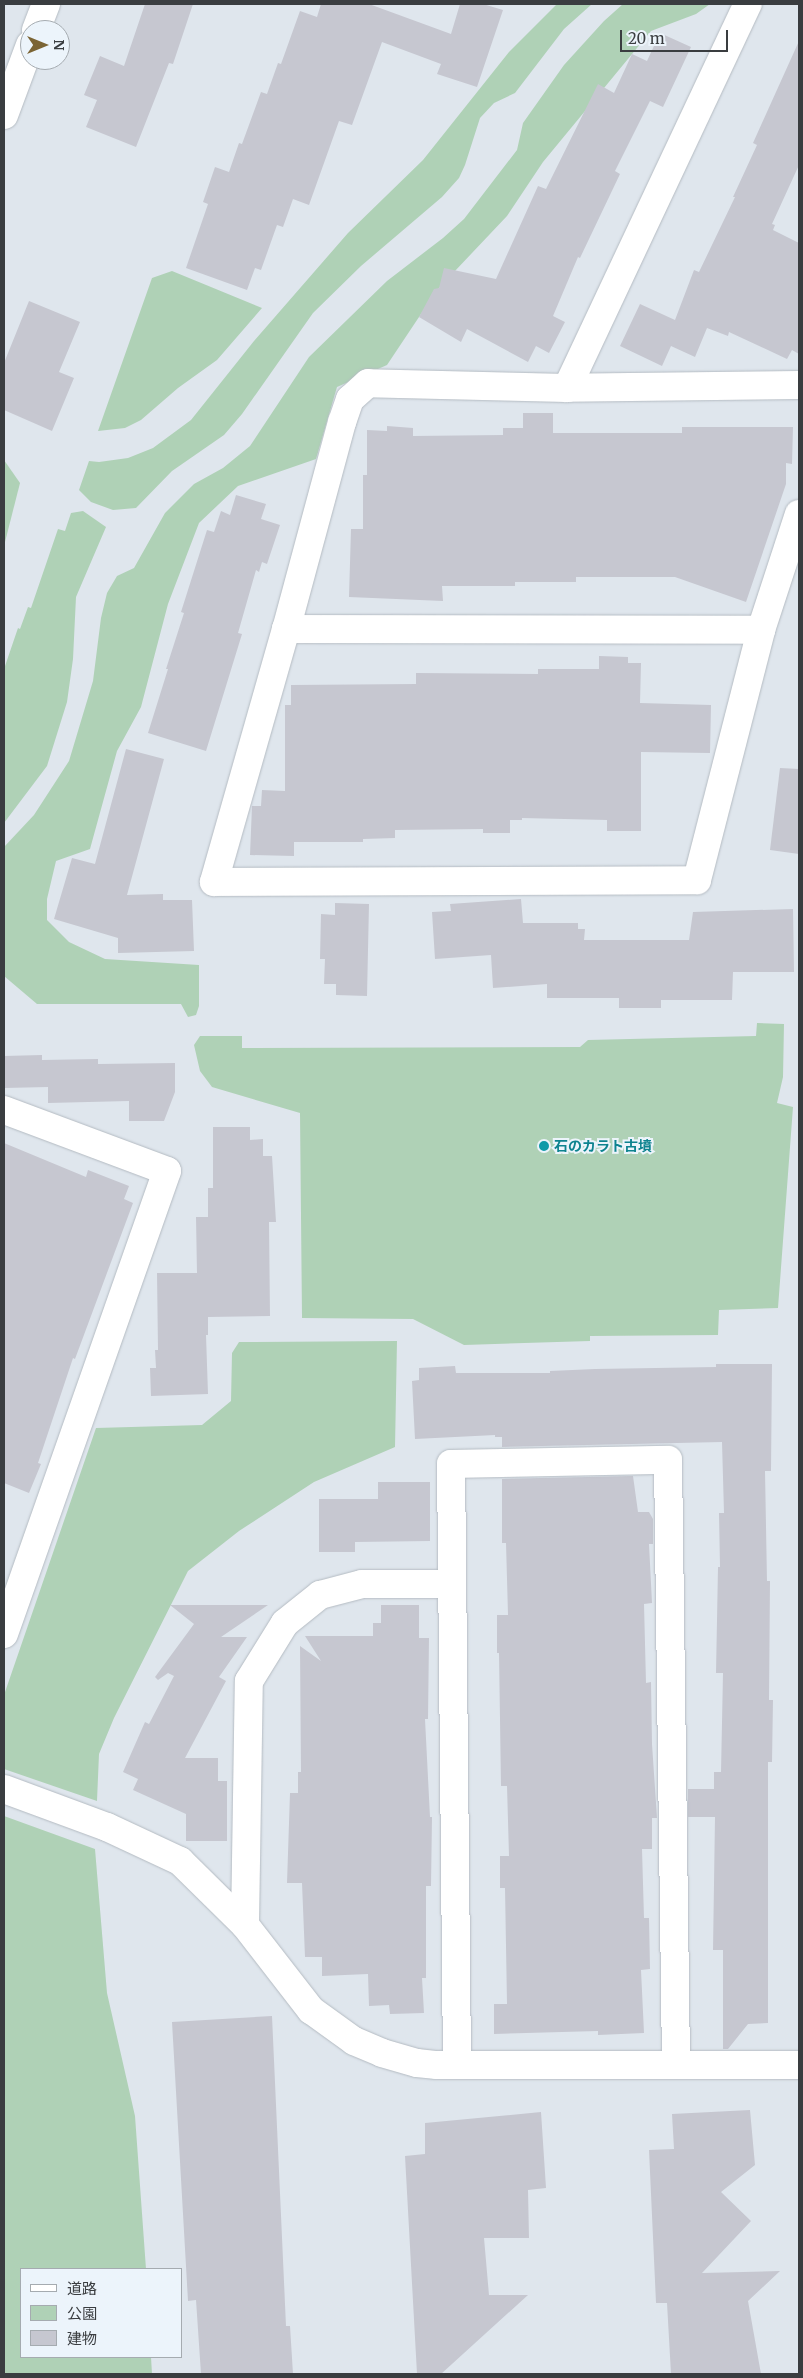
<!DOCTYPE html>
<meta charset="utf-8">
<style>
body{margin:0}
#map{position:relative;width:803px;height:2378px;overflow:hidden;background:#dfe6ed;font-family:Merriweather,"Noto Sans JP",serif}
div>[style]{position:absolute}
.green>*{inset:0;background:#afd1b6}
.building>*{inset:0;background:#c6c7d0}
.roads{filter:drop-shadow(0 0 1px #b4bbc2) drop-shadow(0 0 1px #b4bbc2)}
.minor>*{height:28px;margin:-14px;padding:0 14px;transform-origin:14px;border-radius:14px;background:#fff}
.dots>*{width:14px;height:14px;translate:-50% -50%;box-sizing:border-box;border:2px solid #ecf4fb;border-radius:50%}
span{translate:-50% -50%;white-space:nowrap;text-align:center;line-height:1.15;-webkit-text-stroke:4px #ecf4fb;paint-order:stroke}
.culture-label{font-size:14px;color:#0d838f;font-weight:700}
.left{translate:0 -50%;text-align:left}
.frame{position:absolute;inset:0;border:5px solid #3a3d40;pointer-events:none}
.legend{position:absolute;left:20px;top:2268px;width:162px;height:90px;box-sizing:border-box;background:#ecf4fb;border:1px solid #a5abb0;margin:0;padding:6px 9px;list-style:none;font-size:15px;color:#3a3d40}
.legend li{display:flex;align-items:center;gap:10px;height:25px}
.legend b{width:25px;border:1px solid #a5abb0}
.north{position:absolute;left:20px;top:20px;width:50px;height:50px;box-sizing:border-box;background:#ecf4fb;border:1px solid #a5abb0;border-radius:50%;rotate:90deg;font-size:14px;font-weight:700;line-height:20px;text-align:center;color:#3a3d40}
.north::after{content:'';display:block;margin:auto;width:18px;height:22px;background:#7b6434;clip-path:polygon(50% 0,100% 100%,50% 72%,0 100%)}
.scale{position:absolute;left:620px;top:30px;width:108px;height:22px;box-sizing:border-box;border:2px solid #3a3d40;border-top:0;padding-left:6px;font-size:15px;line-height:18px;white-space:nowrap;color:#3a3d40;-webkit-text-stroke:4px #ecf4fb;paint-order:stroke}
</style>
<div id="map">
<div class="green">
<i style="clip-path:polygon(557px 4px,592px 4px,564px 29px,515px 93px,494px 103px,480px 118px,465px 165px,459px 178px,442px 197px,361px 266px,313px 313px,242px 414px,224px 435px,172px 471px,136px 508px,113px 510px,91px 502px,79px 490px,89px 461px,99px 462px,128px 458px,153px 448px,191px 420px,254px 341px,348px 233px,423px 160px,509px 52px)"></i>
<i style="clip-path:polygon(623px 4px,710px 4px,696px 14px,651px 31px,543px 162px,507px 216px,437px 290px,387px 365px,337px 387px,316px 459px,238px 486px,199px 523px,168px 604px,141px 707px,117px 751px,90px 849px,56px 861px,47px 899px,47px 920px,69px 942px,105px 959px,199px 965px,199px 1006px,196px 1015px,188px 1017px,181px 1004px,37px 1004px,4px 976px,4px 847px,34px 815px,69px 761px,93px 681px,101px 618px,107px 593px,117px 576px,134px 568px,165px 513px,194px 484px,223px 468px,250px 446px,309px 357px,387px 281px,443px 238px,464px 219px,517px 150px,523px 123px,564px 65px,604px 21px)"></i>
<i style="clip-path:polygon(172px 271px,262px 308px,217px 360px,178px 388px,141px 420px,125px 428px,98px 431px,152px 278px)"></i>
<i style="clip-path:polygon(4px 460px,20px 483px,4px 546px)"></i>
<i style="clip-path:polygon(83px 511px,106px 527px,76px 597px,73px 659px,67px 702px,47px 766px,4px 823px,4px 669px,18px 628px,20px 629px,28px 607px,31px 608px,58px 529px,65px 531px,71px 513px)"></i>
<i style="clip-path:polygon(757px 1023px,784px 1024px,783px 1077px,777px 1103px,793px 1107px,778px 1308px,719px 1310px,718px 1335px,590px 1336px,590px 1341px,464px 1345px,413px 1319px,302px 1318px,300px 1113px,212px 1087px,200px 1071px,194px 1045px,200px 1036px,242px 1036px,242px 1048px,580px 1047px,588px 1040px,756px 1036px)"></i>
<i style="clip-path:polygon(397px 1341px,395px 1447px,314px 1482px,239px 1531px,188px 1571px,114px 1718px,99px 1754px,97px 1801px,4px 1769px,4px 1695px,96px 1428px,202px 1425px,231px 1401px,232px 1353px,239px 1342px)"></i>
<i style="clip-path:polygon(4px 1816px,95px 1849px,107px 1993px,135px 2116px,146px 2269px,21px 2269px,21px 2357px,151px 2357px,152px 2374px,4px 2374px)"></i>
</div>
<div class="building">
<i style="clip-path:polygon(145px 4px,193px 4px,173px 64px,169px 63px,136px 147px,86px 127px,97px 100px,84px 95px,100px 56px,124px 66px)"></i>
<i style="clip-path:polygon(321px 4px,369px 4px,451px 34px,460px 4px,483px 4px,503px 10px,477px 87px,437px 74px,441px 64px,382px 42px,352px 125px,339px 121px,309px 205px,293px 199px,283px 227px,277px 225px,261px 270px,255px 268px,247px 290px,186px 268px,208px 204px,203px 202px,215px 167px,229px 172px,239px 143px,242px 144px,261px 92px,267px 94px,278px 63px,281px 64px,300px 11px,317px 17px)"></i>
<i style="clip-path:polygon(660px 33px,691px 47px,663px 107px,650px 101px,615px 171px,620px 174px,580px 258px,578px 257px,553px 316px,565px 322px,549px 353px,536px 346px,528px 362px,467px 329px,461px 342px,419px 317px,434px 289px,439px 288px,444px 268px,496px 279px,538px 186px,546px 189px,598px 84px,614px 93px,632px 54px,647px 61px)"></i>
<i style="clip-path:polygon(799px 41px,799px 165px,772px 224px,775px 225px,773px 230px,799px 243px,799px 354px,792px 350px,787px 359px,729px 332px,728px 336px,707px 328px,695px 357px,671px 346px,662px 366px,620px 346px,640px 304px,675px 320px,694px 270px,699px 272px,735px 197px,733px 197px,757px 145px,753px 143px)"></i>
<i style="clip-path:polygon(29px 301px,80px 322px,59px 372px,74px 378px,52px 431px,4px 410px,4px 363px)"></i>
<i style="clip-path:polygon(523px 413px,553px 413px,553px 433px,682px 433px,682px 427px,793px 427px,792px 464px,786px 463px,786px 484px,746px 602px,675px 577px,576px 577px,576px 582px,515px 582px,515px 586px,442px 586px,443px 601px,349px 597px,351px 529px,363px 529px,363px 475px,367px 475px,367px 430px,387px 431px,387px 426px,413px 428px,413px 436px,503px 435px,503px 428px,523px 428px)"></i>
<i style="clip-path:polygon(236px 495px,266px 504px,261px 519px,280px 525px,267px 564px,262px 562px,259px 572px,256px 570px,238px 633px,242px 634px,206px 751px,148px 733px,168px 669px,166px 669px,184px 613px,181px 612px,207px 530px,214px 532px,221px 511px,230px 515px)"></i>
<i style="clip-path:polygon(599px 656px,628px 657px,628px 663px,641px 663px,640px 703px,711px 705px,710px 753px,641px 752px,641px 831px,607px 831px,607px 820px,522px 818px,522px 820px,510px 820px,510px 833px,483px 833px,483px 829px,395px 830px,395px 838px,363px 839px,363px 842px,294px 842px,294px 856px,250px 855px,252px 806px,261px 806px,262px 790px,285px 791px,285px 705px,291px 705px,291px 685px,416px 684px,416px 673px,538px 674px,538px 669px,599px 669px)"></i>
<i style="clip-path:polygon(126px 749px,164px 759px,127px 895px,163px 894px,163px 900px,192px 900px,194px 951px,118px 953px,118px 938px,54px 919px,72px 858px,95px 864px)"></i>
<i style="clip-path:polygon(780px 768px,799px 769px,799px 854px,770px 850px)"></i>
<i style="clip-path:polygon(521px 899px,523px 923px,578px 923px,578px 929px,585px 929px,584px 940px,689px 940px,693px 912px,793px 909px,794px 972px,733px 972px,732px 1000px,661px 1000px,661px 1008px,619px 1008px,619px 998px,547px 998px,547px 984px,493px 988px,491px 955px,435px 959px,432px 912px,451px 911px,450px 904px)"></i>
<i style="clip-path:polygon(335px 903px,369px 904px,367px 996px,336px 995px,336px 984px,324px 984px,325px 959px,320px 959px,321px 914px,335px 915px)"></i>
<i style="clip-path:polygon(42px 1055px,42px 1060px,98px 1059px,98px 1064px,175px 1063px,175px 1092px,164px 1121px,129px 1121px,129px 1101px,48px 1103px,48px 1087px,4px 1088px,4px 1056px)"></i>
<i style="clip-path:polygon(213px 1127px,250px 1127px,250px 1140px,263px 1139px,263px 1156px,272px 1156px,276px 1222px,269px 1222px,270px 1316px,208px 1317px,208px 1335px,206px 1335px,208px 1394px,151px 1396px,150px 1368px,156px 1368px,155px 1350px,158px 1350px,157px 1273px,197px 1273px,196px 1217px,208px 1217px,208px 1188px,213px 1188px)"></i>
<i style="clip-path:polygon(4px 1143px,86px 1177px,88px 1170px,129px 1186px,124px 1199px,133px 1203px,75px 1359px,73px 1358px,38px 1463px,41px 1464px,29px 1493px,4px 1483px)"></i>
<i style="clip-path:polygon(716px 1364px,772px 1364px,771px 1471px,765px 1471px,767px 1581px,770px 1581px,769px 1700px,773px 1700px,772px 1762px,768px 1762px,768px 2023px,748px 2024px,728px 2049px,723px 2049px,723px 1950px,713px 1950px,715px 1817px,688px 1817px,688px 1789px,714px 1789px,714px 1772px,721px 1772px,723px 1673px,716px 1673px,718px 1567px,720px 1567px,719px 1513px,724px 1513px,722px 1442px,502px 1447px,502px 1437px,495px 1437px,495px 1435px,415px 1439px,412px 1381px,419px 1380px,419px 1368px,455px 1366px,456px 1373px,550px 1373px,550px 1371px,595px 1369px,716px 1367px)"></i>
<i style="clip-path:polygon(633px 1476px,638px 1512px,649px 1512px,653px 1519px,653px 1544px,649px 1544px,652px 1603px,644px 1604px,646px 1683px,651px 1682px,652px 1744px,657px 1818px,652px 1818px,652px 1849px,642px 1849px,644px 1918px,649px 1918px,650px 1969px,641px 1970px,644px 2033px,598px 2035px,598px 2031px,494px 2034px,494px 2004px,507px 2004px,505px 1888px,500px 1888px,500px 1856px,509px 1856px,507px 1786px,501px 1786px,499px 1653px,497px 1653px,497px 1615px,508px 1615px,506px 1543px,502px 1543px,502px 1479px)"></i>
<i style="clip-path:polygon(378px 1482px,430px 1482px,430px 1541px,355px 1542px,355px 1552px,319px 1552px,319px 1499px,378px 1499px)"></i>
<i style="clip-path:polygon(170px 1605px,268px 1605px,221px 1637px,247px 1637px,219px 1677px,226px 1681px,185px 1758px,218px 1758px,218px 1781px,227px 1781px,227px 1841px,186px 1841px,186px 1814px,133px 1790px,138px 1779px,123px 1772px,145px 1722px,149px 1724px,174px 1676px,168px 1673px,158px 1680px,155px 1677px,194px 1624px)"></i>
<i style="clip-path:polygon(381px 1605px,419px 1605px,419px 1638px,429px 1638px,428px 1719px,425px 1719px,430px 1817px,432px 1817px,431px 1886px,426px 1886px,426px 1978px,422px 1978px,424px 2013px,390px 2014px,389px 2005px,369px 2006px,368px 1974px,322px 1976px,322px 1957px,305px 1957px,302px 1883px,287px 1883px,290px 1793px,298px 1793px,298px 1772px,301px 1772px,300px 1646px,321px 1661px,305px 1636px,373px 1636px,373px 1623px,381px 1623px)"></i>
<i style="clip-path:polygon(272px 2016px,286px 2326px,290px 2326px,293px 2374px,201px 2374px,196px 2300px,188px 2301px,172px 2022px)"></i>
<i style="clip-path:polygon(750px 2110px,755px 2165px,721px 2192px,751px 2221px,702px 2273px,780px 2271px,748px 2301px,761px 2374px,671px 2374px,667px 2303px,656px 2303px,649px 2150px,674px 2149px,672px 2114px)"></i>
<i style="clip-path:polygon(541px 2112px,546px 2188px,528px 2190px,529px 2238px,484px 2238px,489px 2295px,528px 2295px,441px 2374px,417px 2374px,405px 2156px,425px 2154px,425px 2123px)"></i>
</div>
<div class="roads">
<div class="minor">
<i style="left:36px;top:30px;width:28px;rotate:-69deg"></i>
<i style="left:4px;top:115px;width:75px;rotate:-69.6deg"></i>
<i style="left:799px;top:385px;width:232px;rotate:179.3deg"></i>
<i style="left:567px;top:388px;width:199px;rotate:-178.6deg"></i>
<i style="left:368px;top:383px;width:24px;rotate:138deg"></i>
<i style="left:350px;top:399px;width:24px;rotate:109deg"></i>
<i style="left:342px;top:422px;width:214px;rotate:105.1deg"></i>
<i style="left:286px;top:629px;width:263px;rotate:105.9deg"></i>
<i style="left:214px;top:882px;width:483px;rotate:-0.2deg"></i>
<i style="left:697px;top:880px;width:258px;rotate:-75.6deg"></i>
<i style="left:761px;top:630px;width:122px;rotate:-71.9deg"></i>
<i style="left:567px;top:388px;width:425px;rotate:-64.8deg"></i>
<i style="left:286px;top:629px;width:475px;rotate:0.1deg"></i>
<i style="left:4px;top:1110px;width:174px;rotate:20.5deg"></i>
<i style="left:167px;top:1171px;width:491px;rotate:109.4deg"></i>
<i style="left:4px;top:1789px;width:110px;rotate:20.3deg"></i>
<i style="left:107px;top:1827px;width:81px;rotate:25deg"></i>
<i style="left:180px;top:1861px;width:91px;rotate:44.6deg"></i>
<i style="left:245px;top:1925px;width:108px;rotate:52.2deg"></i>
<i style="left:311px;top:2010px;width:53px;rotate:35.8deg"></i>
<i style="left:354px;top:2041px;width:30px;rotate:23deg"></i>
<i style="left:382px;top:2053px;width:36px;rotate:16deg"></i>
<i style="left:417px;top:2063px;width:20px;rotate:6deg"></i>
<i style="left:437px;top:2065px;width:362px"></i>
<i style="left:245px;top:1925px;width:244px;rotate:-89.1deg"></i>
<i style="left:249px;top:1681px;width:68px;rotate:-58.2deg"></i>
<i style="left:285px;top:1623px;width:45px;rotate:-38.7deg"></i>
<i style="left:320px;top:1595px;width:43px;rotate:-14.7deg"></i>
<i style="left:362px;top:1584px;width:89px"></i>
<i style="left:457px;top:2064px;width:600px;rotate:-90.57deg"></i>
<i style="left:451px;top:1464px;width:217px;rotate:-1.1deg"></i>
<i style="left:668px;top:1460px;width:605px;rotate:89.24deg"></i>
</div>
</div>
<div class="dots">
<i style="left:544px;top:1146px;background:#0f9aa8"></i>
</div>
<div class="culture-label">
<span class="left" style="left:554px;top:1146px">石のカラト古墳</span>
</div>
<div class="frame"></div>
<ul class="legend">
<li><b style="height:6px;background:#fff"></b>道路</li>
<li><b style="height:14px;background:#afd1b6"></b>公園</li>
<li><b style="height:14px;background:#c6c7d0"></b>建物</li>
</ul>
<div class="north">N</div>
<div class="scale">20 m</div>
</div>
